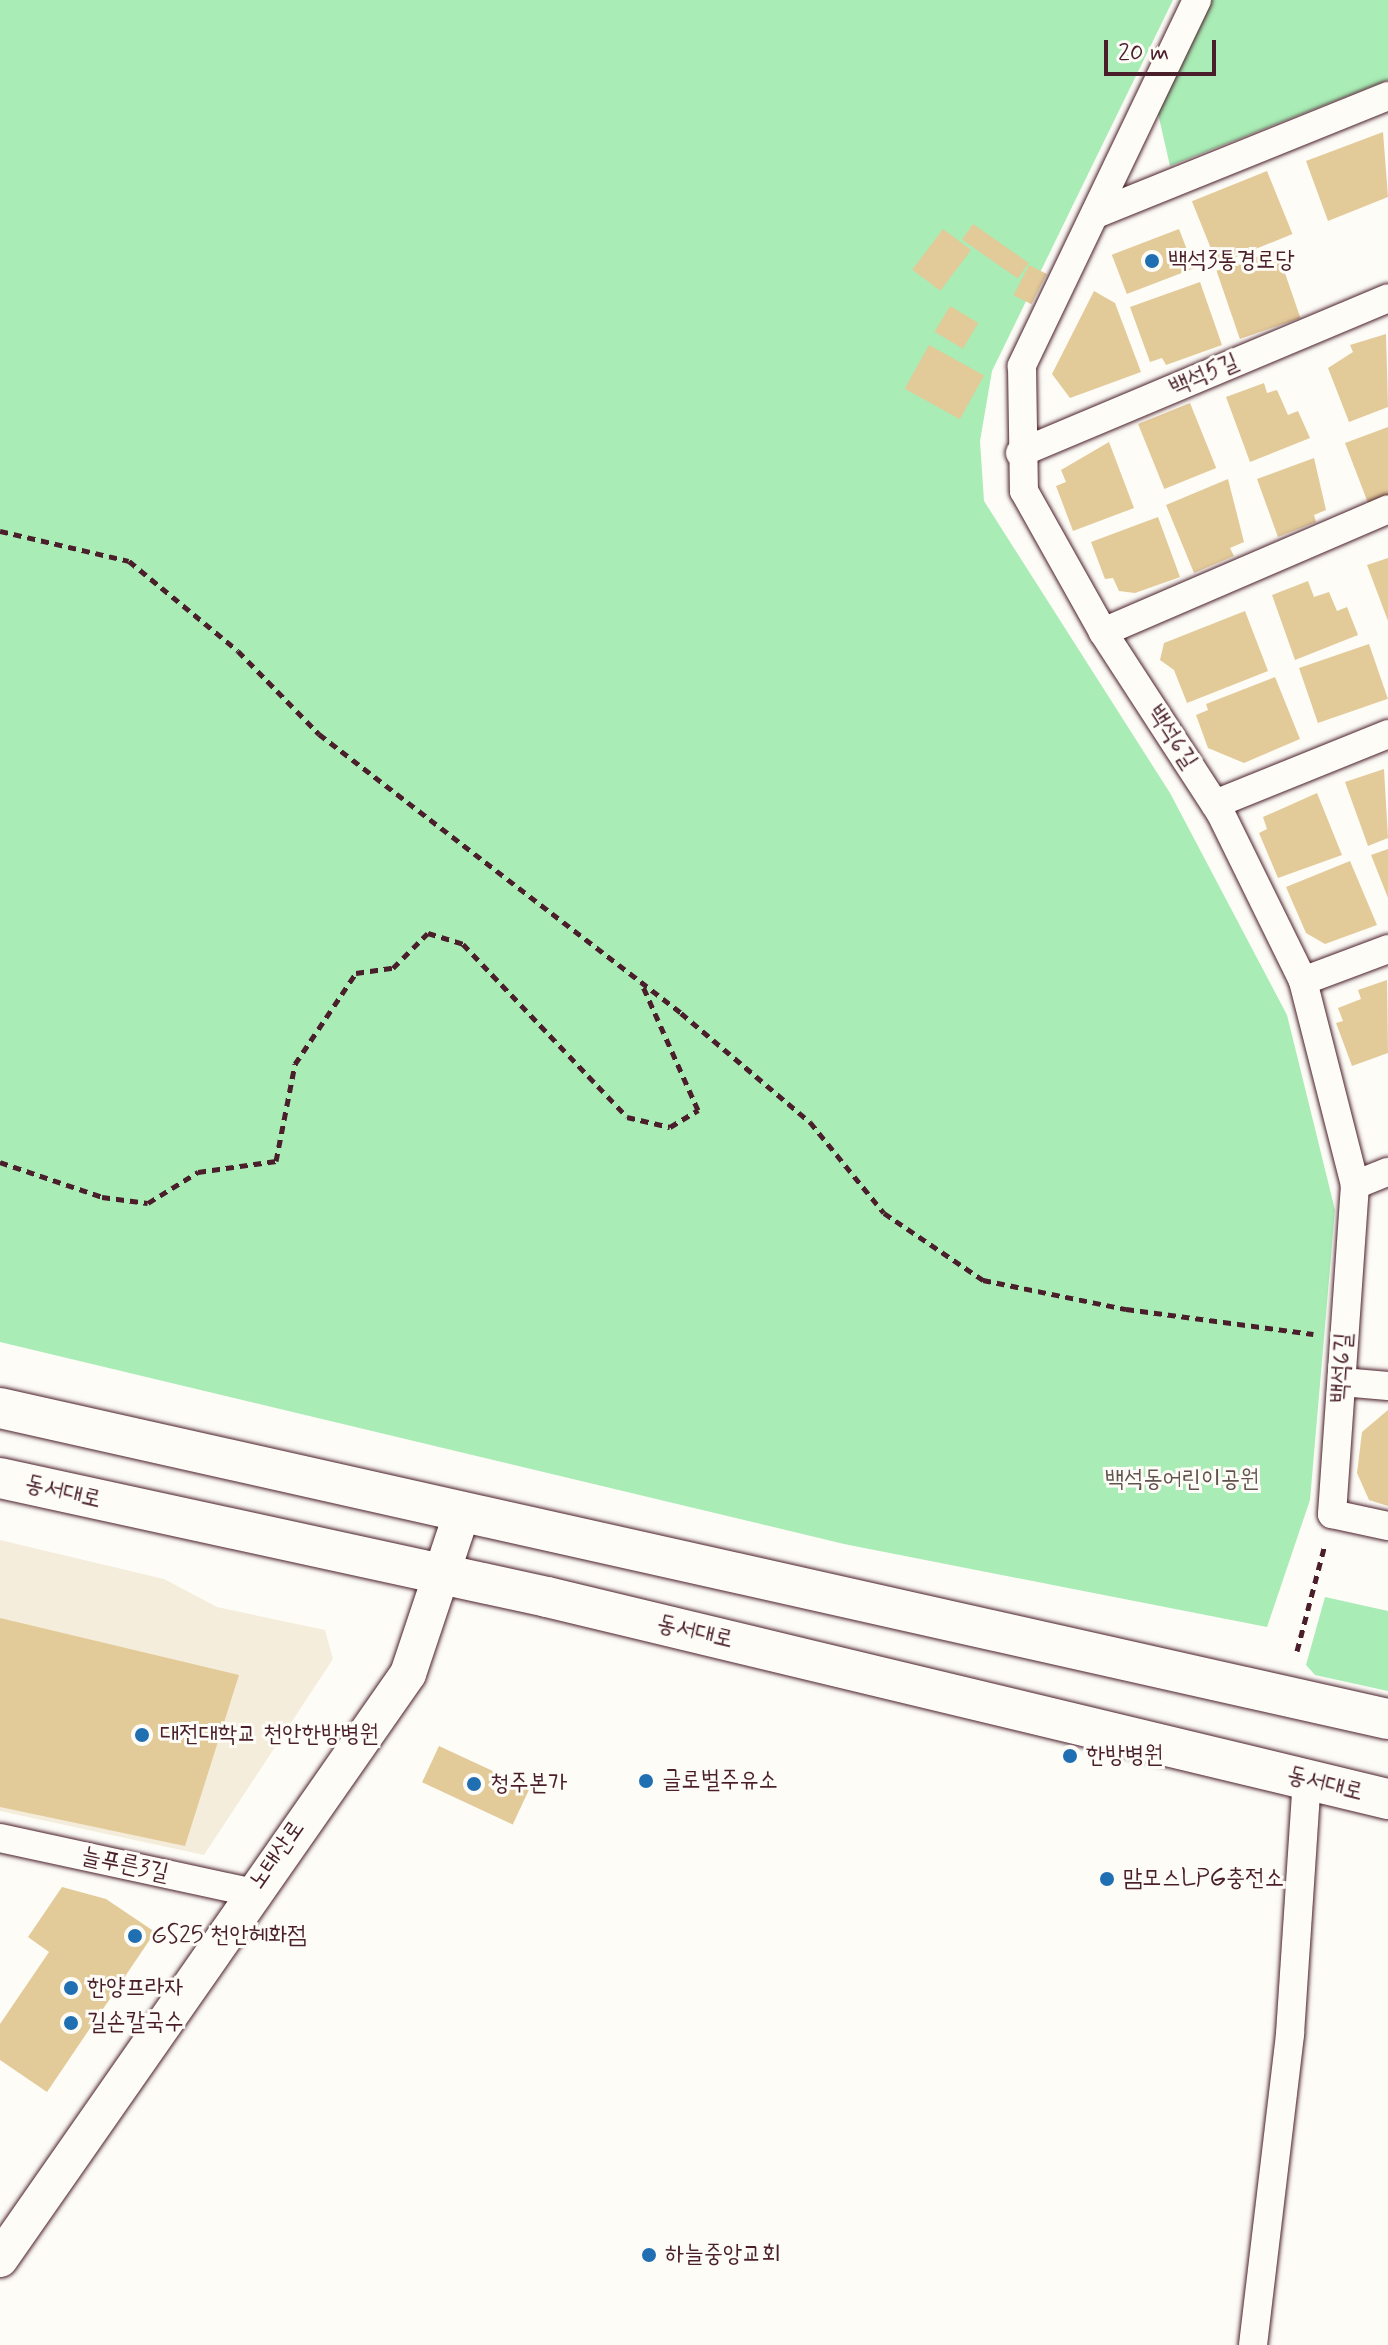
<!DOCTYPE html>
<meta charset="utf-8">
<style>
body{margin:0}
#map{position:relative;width:1388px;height:2345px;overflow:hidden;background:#fdfcf7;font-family:Mynerve,"Poor Story",sans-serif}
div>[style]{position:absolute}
.built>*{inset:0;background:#f5eddb}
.green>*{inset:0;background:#a9ecb6}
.building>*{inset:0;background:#e3ca99;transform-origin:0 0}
.path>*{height:5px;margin-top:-2.5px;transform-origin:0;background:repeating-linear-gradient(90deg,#4a1f2b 0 8px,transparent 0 14px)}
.roads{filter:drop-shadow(0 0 2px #4a1f2b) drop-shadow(0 0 2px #4a1f2b)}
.minor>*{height:28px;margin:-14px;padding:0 14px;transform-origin:14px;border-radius:14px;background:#fdfcf7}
.tertiary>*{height:36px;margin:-18px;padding:0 18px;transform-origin:18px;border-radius:18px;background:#fdfcf7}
.secondary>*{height:40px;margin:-20px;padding:0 20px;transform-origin:20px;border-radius:20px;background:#fdfcf7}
.dots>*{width:22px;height:22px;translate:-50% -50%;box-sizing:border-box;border:4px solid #fdfcf7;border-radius:50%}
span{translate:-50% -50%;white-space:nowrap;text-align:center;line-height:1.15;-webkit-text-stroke:6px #fdfcf7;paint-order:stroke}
.poi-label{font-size:24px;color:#4a1f2b}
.left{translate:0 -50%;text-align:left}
.street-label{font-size:24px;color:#4a1f2b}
.park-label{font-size:24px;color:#62524e}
.scale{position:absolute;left:1104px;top:40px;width:112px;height:36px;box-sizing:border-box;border:4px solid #4a1f2b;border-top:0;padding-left:10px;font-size:24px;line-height:28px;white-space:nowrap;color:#4a1f2b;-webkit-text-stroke:6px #fdfcf7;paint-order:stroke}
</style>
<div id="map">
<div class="built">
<i style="clip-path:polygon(0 1540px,164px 1579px,217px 1607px,325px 1630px,333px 1659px,204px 1855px,0 1811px)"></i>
</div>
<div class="green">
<i style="clip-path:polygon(0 0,1173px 0,992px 371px,980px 441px,984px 501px,1170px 793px,1287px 1015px,1335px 1210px,1310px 1500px,1267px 1627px,844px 1544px,0 1342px)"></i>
<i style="clip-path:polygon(1211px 0,1388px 0,1388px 80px,1170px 166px,1157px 109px)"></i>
<i style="clip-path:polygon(1325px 1597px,1388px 1611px,1388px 1691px,1315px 1675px,1306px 1665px)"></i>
</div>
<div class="building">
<i style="clip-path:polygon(1383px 132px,1388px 197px,1328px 221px,1306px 161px)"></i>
<i style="left:1267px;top:171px;width:68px;height:81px;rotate:68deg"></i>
<i style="left:973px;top:224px;width:68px;height:19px;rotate:35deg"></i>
<i style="left:943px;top:229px;width:35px;height:51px;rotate:37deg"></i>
<i style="left:1179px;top:229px;width:42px;height:72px;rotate:69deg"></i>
<i style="left:1277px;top:250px;width:72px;height:64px;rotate:71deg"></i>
<i style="left:1029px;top:265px;width:20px;height:34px;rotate:27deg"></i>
<i style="clip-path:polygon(1200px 282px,1222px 345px,1166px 365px,1162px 358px,1150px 362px,1130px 307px)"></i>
<i style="clip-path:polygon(1094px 291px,1115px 303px,1141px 372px,1070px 398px,1052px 374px)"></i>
<i style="left:950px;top:306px;width:33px;height:30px;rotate:31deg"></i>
<i style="clip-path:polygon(1386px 334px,1388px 407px,1349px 422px,1328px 368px,1353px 352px,1350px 345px)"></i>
<i style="left:929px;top:345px;width:63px;height:50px;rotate:29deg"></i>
<i style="clip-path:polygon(1264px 383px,1267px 393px,1277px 390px,1288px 415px,1298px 411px,1310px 438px,1250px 462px,1226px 397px)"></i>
<i style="left:1190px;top:403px;width:70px;height:56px;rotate:68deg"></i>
<i style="clip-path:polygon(1388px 427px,1388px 497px,1368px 503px,1345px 443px)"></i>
<i style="clip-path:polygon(1109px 442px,1134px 508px,1073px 531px,1056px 486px,1066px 482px,1061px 470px)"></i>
<i style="clip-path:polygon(1314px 458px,1326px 510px,1314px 515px,1316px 522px,1278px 537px,1257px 479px)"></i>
<i style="clip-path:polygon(1228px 479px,1244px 542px,1230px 548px,1234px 556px,1194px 573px,1166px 505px)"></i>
<i style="clip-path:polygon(1158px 517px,1180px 577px,1135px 593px,1119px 591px,1113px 578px,1105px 579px,1091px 542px)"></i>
<i style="clip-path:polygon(1388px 558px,1388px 621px,1367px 565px)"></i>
<i style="clip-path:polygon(1308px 581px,1314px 597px,1329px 592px,1337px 611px,1347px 607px,1358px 635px,1295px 660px,1272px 595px)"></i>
<i style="clip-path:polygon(1245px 611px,1268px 671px,1187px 703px,1174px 670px,1160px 660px,1164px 643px)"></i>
<i style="left:1369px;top:644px;width:58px;height:74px;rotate:71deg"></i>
<i style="clip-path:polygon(1275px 677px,1300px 739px,1244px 763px,1208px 748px,1196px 715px,1208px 710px,1206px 704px)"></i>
<i style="clip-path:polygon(1384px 769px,1388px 838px,1368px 846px,1345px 782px)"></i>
<i style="clip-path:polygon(1317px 793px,1342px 855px,1278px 878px,1259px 833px,1267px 829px,1263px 817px)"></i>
<i style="clip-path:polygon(1388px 849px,1388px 898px,1371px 855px)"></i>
<i style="clip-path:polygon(1350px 861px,1377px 925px,1325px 944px,1306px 933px,1286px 887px)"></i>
<i style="clip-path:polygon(1387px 980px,1388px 1053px,1352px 1066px,1336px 1023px,1343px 1021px,1338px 1008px,1361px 999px,1358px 990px)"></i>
<i style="clip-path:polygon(1388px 1410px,1388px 1506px,1369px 1500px,1357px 1473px,1362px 1432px)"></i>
<i style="clip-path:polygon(0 1618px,239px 1675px,185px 1846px,0 1807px)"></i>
<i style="left:439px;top:1746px;width:100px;height:40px;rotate:25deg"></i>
<i style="clip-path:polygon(62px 1887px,106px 1899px,155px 1932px,47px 2092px,0 2060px,0 2024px,49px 1952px,28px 1937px)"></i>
</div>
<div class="path">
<i style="left:0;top:531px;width:132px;rotate:13.1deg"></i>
<i style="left:129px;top:561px;width:141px;rotate:39.5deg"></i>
<i style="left:238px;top:651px;width:116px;rotate:45.7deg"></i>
<i style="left:319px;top:734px;width:457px;rotate:37.6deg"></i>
<i style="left:681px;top:1013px;width:169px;rotate:40.2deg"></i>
<i style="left:810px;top:1122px;width:117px;rotate:50.9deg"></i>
<i style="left:884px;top:1213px;width:120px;rotate:34.1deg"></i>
<i style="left:983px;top:1280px;width:146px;rotate:11.5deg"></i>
<i style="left:1126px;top:1309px;width:189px;rotate:7.6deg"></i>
<i style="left:0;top:1162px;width:108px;rotate:18.9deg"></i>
<i style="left:102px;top:1197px;width:46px;rotate:7.4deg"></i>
<i style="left:148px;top:1203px;width:59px;rotate:-31.8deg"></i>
<i style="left:198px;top:1172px;width:79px;rotate:-8deg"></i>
<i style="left:276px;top:1161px;width:99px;rotate:-78.9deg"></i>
<i style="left:295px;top:1064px;width:110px;rotate:-56.2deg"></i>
<i style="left:356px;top:973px;width:37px;rotate:-8deg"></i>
<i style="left:393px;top:968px;width:49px;rotate:-45deg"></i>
<i style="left:428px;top:933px;width:37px;rotate:17deg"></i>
<i style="left:463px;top:944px;width:238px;rotate:46.5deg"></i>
<i style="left:627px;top:1117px;width:44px;rotate:13.1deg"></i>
<i style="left:670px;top:1127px;width:33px;rotate:-31deg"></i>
<i style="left:698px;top:1110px;width:140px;rotate:-114deg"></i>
<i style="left:1297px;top:1651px;width:111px;rotate:-75.3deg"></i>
</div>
<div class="roads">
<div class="minor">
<i style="left:1197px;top:0;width:406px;rotate:115.6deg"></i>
<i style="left:1022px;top:366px;width:125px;rotate:89.1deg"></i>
<i style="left:1024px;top:491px;width:162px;rotate:60.7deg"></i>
<i style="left:1103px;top:632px;width:215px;rotate:57deg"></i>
<i style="left:1220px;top:812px;width:188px;rotate:63.8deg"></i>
<i style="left:1303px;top:981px;width:211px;rotate:75.7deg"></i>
<i style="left:1355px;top:1185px;width:330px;rotate:94deg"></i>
<i style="left:1332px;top:1514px;width:57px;rotate:12.1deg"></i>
<i style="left:1096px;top:214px;width:315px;rotate:-22deg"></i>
<i style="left:1020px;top:453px;width:399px;rotate:-22.8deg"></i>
<i style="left:1103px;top:632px;width:310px;rotate:-23.3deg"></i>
<i style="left:1215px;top:804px;width:187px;rotate:-22deg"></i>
<i style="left:1303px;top:981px;width:91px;rotate:-20.6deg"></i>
<i style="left:1355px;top:1185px;width:35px;rotate:-22deg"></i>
<i style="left:1342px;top:1382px;width:46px;rotate:5deg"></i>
<i style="left:0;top:1838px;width:256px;rotate:12.2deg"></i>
<i style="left:1253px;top:2345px;width:313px;rotate:-83.2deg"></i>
<i style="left:1290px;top:2034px;width:255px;rotate:-86.2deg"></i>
</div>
<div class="tertiary">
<i style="left:0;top:2259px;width:713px;rotate:-55.11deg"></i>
<i style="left:408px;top:1674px;width:170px;rotate:-71.5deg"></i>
</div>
<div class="secondary">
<i style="left:0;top:1408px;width:1422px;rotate:12.63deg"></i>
<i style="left:0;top:1478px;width:560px;rotate:12.27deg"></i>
<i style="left:547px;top:1597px;width:865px;rotate:13.51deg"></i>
</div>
</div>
<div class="dots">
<i style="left:1152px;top:261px;background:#1f6fb2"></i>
<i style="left:142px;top:1735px;background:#1f6fb2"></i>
<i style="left:1070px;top:1756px;background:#1f6fb2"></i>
<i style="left:646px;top:1781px;background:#1f6fb2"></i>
<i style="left:474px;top:1784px;background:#1f6fb2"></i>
<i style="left:1107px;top:1879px;background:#1f6fb2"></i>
<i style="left:135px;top:1936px;background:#1f6fb2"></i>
<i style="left:71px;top:1988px;background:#1f6fb2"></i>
<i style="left:71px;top:2023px;background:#1f6fb2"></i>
<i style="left:649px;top:2255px;background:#1f6fb2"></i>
</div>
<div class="poi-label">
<span class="left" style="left:1168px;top:261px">백석3통경로당</span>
<span class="left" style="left:160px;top:1735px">대전대학교 천안한방병원</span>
<span class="left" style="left:1086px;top:1756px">한방병원</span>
<span class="left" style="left:662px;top:1781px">글로벌주유소</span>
<span class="left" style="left:490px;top:1784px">청주본가</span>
<span class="left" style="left:1123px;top:1879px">맘모스LPG충전소</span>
<span class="left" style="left:151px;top:1936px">GS25 천안헤화점</span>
<span class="left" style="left:87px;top:1988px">한양프라자</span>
<span class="left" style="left:87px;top:2023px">길손칼국수</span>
<span class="left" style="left:665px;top:2255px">하늘중앙교회</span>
</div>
<div class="street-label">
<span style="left:1204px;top:375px;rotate:-23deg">백석5길</span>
<span style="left:1172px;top:737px;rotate:57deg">백석6길</span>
<span style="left:1342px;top:1368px;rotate:-86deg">백석6길</span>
<span style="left:63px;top:1492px;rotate:13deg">동서대로</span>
<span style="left:695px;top:1632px;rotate:13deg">동서대로</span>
<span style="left:1325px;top:1784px;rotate:14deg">동서대로</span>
<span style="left:277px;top:1855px;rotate:-55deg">노태산로</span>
<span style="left:125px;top:1865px;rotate:12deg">늘푸른3길</span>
</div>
<div class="park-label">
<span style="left:1182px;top:1480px">백석동어린이공원</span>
</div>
<div class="scale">20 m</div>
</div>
